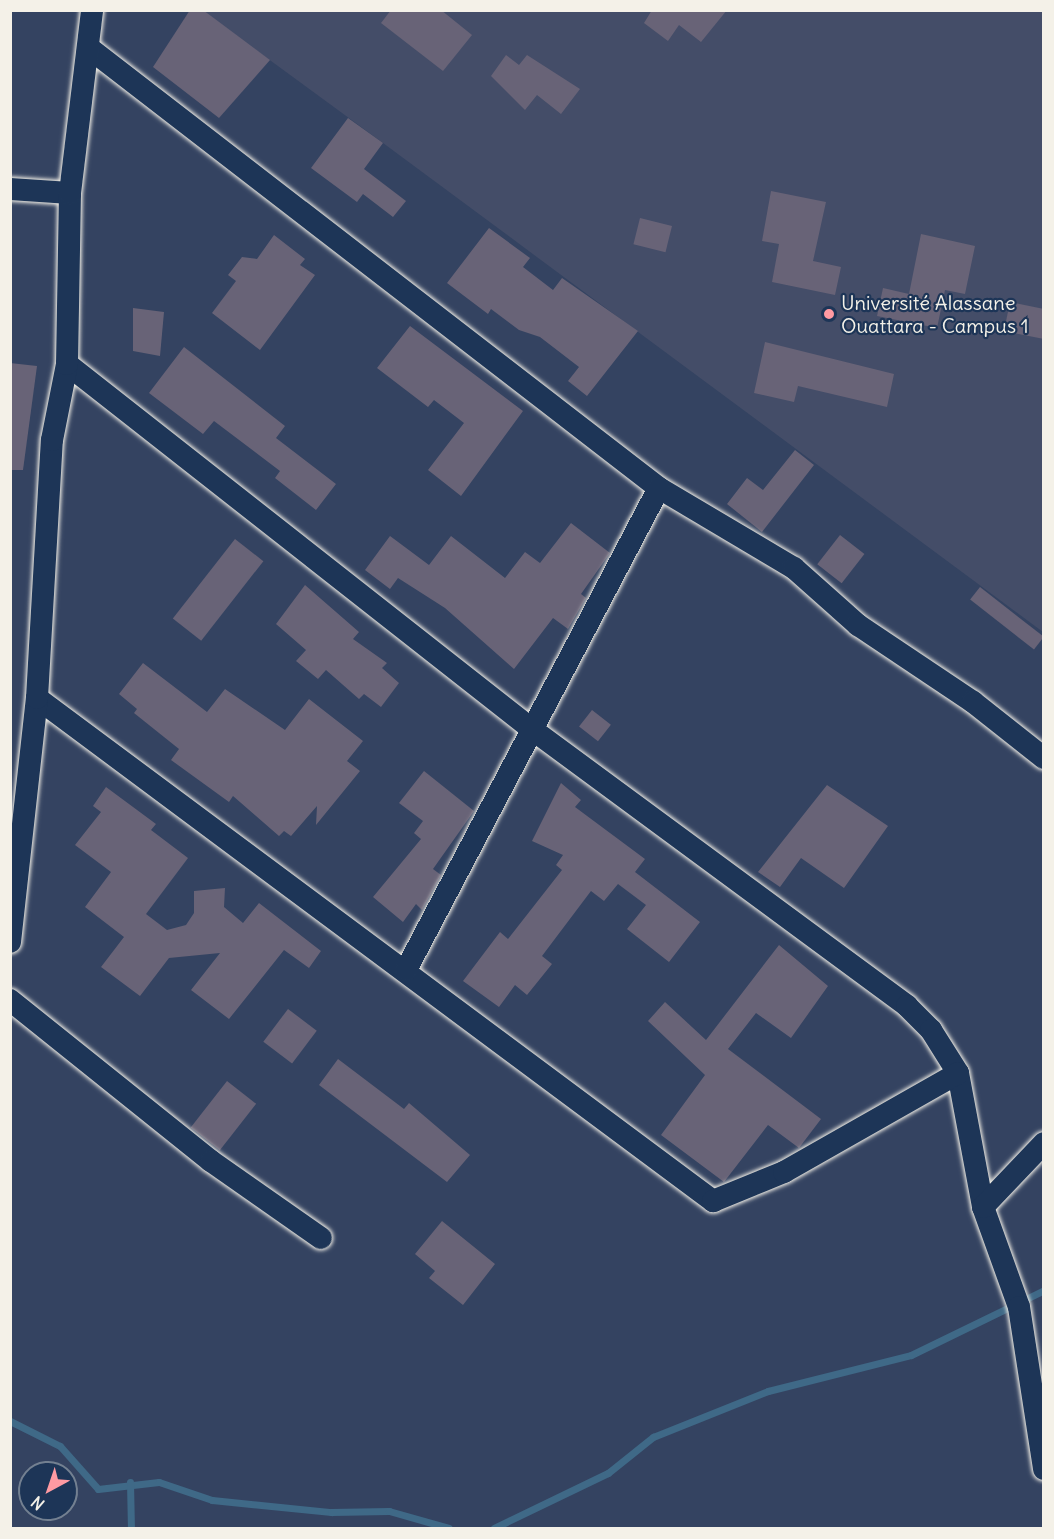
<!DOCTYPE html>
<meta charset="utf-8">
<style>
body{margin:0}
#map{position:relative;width:1054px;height:1539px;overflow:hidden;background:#344361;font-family:Delius,sans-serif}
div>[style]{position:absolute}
.built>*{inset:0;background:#444d68}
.stream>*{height:7px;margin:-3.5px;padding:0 3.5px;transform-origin:3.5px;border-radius:3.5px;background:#3f6987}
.building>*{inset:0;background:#686377;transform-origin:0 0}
.roads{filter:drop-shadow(0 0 2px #f4f1e8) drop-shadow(0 0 2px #f4f1e8)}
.minor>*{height:22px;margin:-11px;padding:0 11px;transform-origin:11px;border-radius:11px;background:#1d3557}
.dots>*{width:16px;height:16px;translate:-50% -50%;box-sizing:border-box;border:3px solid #1d3557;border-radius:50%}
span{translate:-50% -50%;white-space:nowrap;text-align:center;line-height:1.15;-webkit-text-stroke:4.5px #1d3557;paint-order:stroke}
.poi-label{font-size:20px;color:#f4f1e8}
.left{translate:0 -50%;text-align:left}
.frame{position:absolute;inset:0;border:12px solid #f4f1e8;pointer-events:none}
.north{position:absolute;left:18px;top:1461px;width:60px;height:60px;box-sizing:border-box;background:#1d3557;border:2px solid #738091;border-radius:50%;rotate:220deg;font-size:16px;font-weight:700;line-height:24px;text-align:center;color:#f4f1e8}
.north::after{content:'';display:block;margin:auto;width:21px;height:27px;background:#ff9aa2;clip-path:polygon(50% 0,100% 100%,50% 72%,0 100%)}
</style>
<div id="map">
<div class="built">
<i style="clip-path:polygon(203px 11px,1043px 11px,1043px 632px,383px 143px)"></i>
</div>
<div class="stream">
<i style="left:10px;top:1421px;width:56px;rotate:26.6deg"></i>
<i style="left:60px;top:1446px;width:57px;rotate:48.5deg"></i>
<i style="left:98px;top:1489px;width:61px;rotate:-6.5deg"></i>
<i style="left:159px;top:1482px;width:56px;rotate:18.8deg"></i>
<i style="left:212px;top:1500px;width:120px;rotate:5.8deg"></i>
<i style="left:331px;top:1512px;width:58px;rotate:-1deg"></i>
<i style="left:389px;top:1511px;width:62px;rotate:15.8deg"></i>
<i style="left:130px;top:1482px;width:46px;rotate:88.8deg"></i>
<i style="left:494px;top:1528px;width:127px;rotate:-25.8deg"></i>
<i style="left:608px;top:1473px;width:58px;rotate:-38.7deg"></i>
<i style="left:653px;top:1437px;width:124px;rotate:-21.8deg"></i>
<i style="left:768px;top:1391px;width:147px;rotate:-14.1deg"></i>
<i style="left:911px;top:1355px;width:148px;rotate:-26deg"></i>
</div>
<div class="building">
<i style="clip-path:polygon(190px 10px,203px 10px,270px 60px,219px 118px,153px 67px)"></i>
<i style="clip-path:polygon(391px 10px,441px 10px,472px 35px,443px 71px,381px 23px)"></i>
<i style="clip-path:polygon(652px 10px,727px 10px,701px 42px,679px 25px,668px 41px,644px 23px)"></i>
<i style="clip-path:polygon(506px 55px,519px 65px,527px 55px,580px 89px,561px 114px,537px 95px,525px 110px,491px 76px)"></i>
<i style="clip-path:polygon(348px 118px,383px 143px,364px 169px,406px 201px,393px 217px,363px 194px,357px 202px,311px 168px)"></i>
<i style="clip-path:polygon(771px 191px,826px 202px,813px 261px,841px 267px,835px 295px,772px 282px,779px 244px,762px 241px)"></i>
<i style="left:640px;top:218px;width:33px;height:27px;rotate:14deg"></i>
<i style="clip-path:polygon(489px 228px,530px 258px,523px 267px,553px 290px,562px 278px,638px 331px,587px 396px,568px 381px,579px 367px,540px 337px,519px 330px,491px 309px,488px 314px,447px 283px)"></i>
<i style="clip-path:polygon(921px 234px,975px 246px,965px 294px,945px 290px,937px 328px,877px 316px,883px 288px,909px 294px)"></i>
<i style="clip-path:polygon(274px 235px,305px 259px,300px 265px,315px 275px,260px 350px,212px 313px,236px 281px,228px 275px,242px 257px,257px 259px)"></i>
<i style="clip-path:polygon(1010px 302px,1044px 309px,1044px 339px,1004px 331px)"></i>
<i style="clip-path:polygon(133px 308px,164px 312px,160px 356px,133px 351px)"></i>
<i style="clip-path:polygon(410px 326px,523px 411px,461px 496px,428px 470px,464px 423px,434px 400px,428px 407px,377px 368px)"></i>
<i style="clip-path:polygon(765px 342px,894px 374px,887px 407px,798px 386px,794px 402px,754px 393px)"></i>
<i style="clip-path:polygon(184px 347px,285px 426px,276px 438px,336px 484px,316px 510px,275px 478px,280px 471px,214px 421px,203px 434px,149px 393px)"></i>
<i style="clip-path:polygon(10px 363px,37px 366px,23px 470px,10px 470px)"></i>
<i style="clip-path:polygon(795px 450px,814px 465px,762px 532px,727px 504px,747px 478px,763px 490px)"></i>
<i style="clip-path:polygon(571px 523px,610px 553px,581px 594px,586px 598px,568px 629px,553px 618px,514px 669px,445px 608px,398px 578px,390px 589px,365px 570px,390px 536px,429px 565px,451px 536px,505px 578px,525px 552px,540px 563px)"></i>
<i style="left:840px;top:535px;width:31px;height:37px;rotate:38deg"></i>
<i style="left:235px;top:539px;width:36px;height:101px;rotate:38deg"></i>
<i style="clip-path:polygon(305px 585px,359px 632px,353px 639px,387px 663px,382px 668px,399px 683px,381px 707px,364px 694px,359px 699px,326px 670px,318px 679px,296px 661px,306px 650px,276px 624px)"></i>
<i style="left:980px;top:587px;width:81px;height:16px;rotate:38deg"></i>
<i style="clip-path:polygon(143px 663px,207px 712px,225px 689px,285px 730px,309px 699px,363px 741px,347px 761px,360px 771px,316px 825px,317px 806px,291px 836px,284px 831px,279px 836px,233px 796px,229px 802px,171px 760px,179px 749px,134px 713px,137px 709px,119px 694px)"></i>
<i style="left:592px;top:710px;width:24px;height:21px;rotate:38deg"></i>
<i style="clip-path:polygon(424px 771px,474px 811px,433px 869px,441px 875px,422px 910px,416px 904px,403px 922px,373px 897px,421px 839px,414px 833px,423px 821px,399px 803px)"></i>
<i style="clip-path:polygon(561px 783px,581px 800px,575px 807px,645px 859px,635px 872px,700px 922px,669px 962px,627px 929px,646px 905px,618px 884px,604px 901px,591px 891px,542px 956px,552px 964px,527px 995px,515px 985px,499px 1007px,463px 981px,500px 932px,508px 939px,562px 870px,556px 865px,563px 855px,532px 841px)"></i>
<i style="clip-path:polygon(827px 785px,888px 826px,844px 888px,801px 858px,780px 887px,758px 872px)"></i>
<i style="clip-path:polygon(106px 787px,156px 824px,151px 830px,188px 858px,146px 914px,167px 930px,186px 925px,194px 913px,194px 891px,225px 888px,224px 907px,243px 923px,259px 903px,321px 951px,309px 968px,284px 950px,229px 1019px,191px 990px,220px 953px,169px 958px,140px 996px,101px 967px,124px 937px,85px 907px,111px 872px,75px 845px,101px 812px,93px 806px)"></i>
<i style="clip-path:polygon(779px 945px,828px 986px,791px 1038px,756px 1013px,728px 1049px,821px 1119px,799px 1148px,768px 1125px,724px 1182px,661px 1135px,705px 1075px,648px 1021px,665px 1002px,706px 1040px)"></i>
<i style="left:288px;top:1009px;width:36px;height:41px;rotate:37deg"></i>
<i style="clip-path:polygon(338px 1059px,404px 1109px,409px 1103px,470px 1155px,447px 1182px,319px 1085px)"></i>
<i style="left:227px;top:1081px;width:37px;height:59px;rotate:38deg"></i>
<i style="clip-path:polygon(442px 1221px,495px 1264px,463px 1305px,429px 1278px,435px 1271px,415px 1254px)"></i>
</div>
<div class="roads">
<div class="minor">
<i style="left:89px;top:48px;width:720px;rotate:37.67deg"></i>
<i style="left:659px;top:488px;width:157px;rotate:30.7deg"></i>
<i style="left:794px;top:568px;width:86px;rotate:41.7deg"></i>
<i style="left:858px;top:625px;width:138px;rotate:33.8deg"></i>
<i style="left:973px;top:702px;width:90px;rotate:38.3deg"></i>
<i style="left:10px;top:189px;width:60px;rotate:3.8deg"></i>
<i style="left:67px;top:364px;width:593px;rotate:38.15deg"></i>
<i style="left:533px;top:730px;width:465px;rotate:36.4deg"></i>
<i style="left:907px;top:1006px;width:34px;rotate:45deg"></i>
<i style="left:931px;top:1030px;width:51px;rotate:57.9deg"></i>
<i style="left:958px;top:1073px;width:136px;rotate:79.4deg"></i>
<i style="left:983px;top:1207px;width:106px;rotate:70.2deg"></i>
<i style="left:1019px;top:1307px;width:164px;rotate:81.2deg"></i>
<i style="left:37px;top:698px;width:843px;rotate:36.65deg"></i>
<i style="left:713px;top:1201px;width:77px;rotate:-22.2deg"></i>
<i style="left:784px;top:1172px;width:200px;rotate:-29.6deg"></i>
<i style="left:10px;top:942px;width:245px;rotate:-83.7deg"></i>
<i style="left:37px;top:698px;width:258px;rotate:-86.7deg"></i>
<i style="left:52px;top:440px;width:77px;rotate:-78.8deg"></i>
<i style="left:67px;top:364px;width:171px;rotate:-89deg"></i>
<i style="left:70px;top:193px;width:184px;rotate:-83.1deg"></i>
<i style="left:406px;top:970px;width:544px;rotate:-62.31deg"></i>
<i style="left:10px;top:1000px;width:258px;rotate:38.7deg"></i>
<i style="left:211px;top:1161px;width:134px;rotate:35deg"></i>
<i style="left:983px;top:1207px;width:88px;rotate:-46.4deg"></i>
</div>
</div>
<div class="dots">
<i style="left:829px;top:314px;background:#ff9aa2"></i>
</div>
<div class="poi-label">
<span class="left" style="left:841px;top:314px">Université Alassane<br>Ouattara - Campus 1</span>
</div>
<div class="frame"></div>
<div class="north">N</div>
</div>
